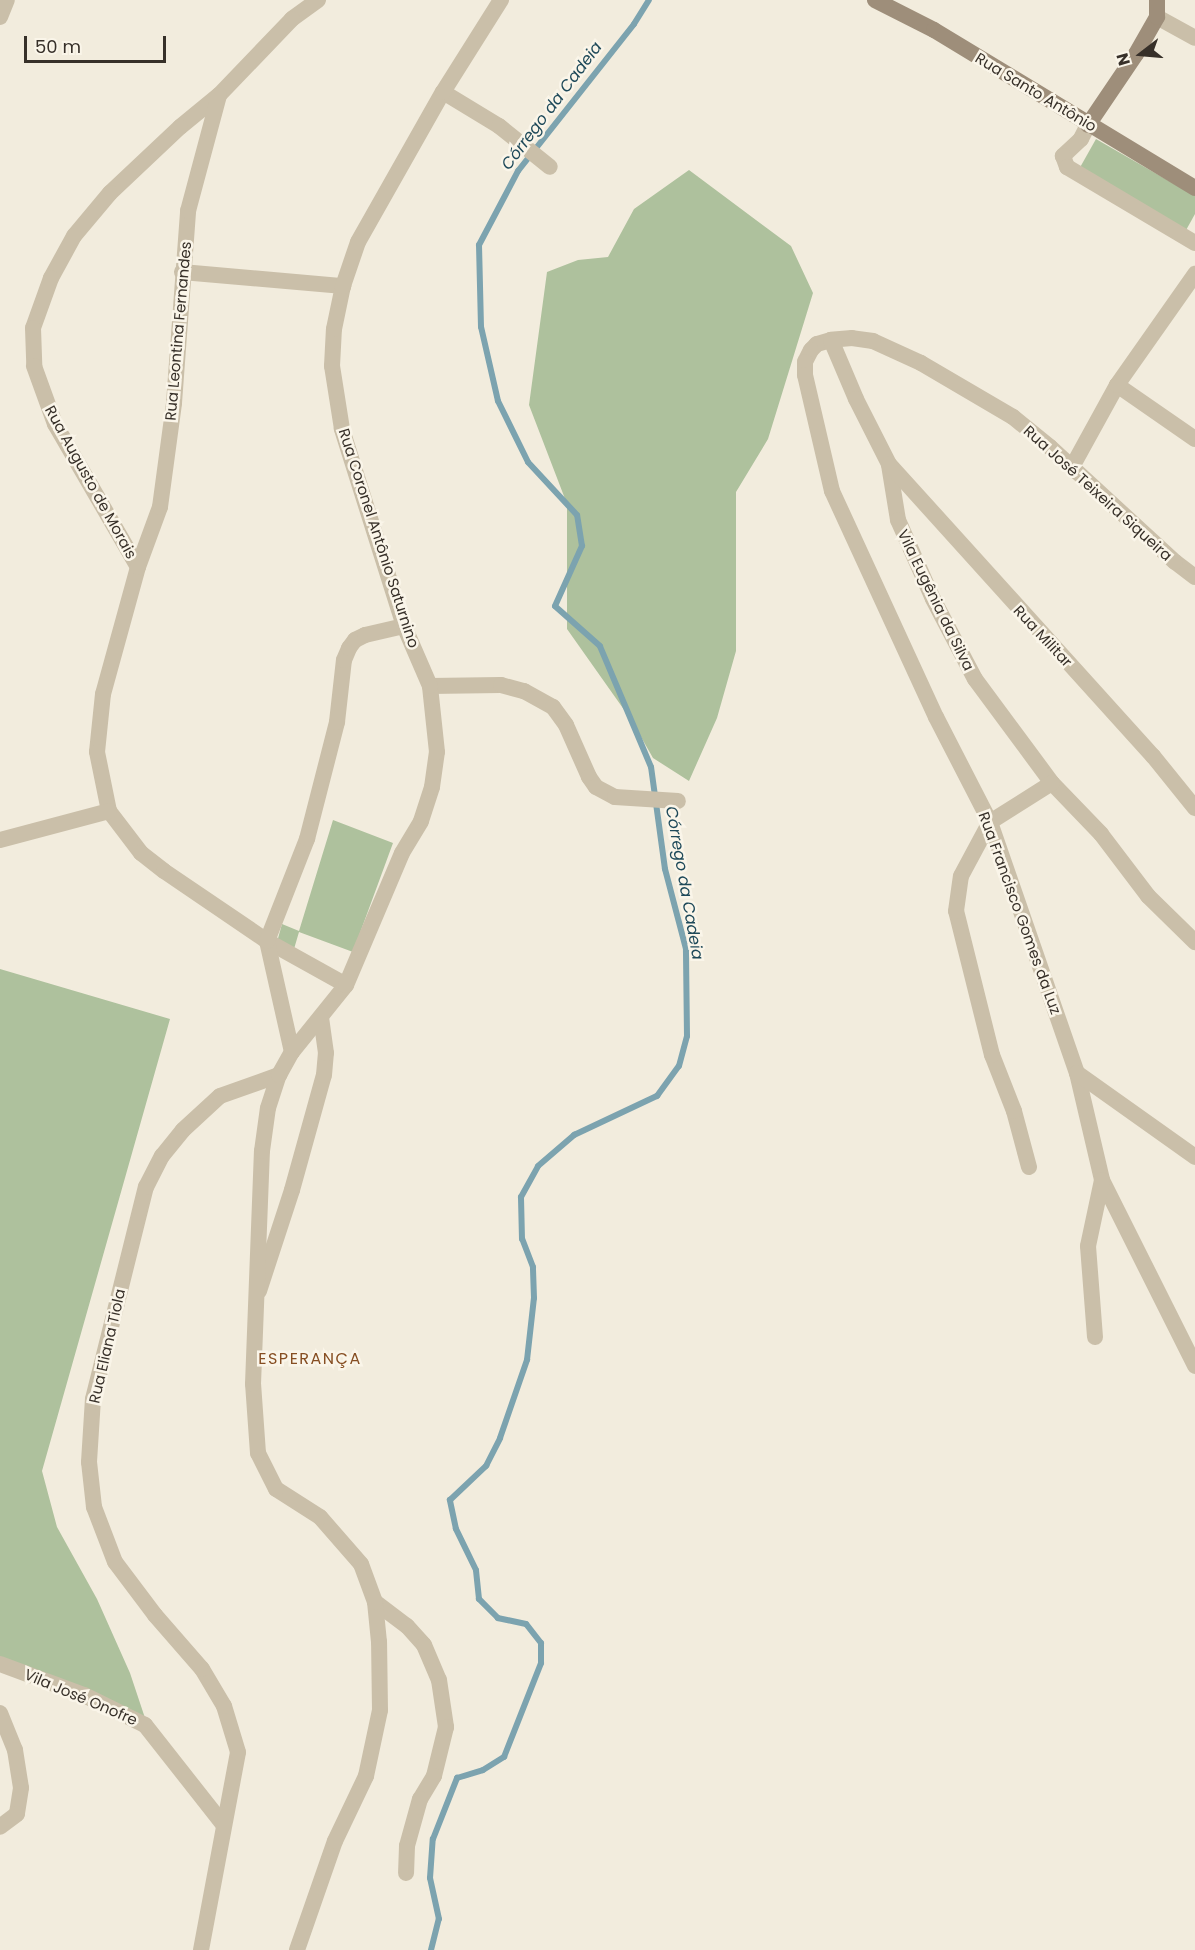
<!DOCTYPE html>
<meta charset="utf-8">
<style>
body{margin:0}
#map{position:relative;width:1195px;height:1950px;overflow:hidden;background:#f2ecdd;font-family:Poppins,sans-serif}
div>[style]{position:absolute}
.green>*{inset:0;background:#aec19d}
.stream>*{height:6px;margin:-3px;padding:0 3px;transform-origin:3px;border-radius:3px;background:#7ca3af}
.minor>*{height:16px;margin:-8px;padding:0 8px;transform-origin:8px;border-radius:8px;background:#cabfa9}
.tertiary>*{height:16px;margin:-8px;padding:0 8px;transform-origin:8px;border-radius:8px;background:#cabfa9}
.secondary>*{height:16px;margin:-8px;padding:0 8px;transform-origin:8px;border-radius:8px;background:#9e8e7a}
span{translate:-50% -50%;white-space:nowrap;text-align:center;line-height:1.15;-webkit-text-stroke:5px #faf5e9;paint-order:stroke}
.street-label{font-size:15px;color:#373029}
.water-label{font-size:16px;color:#1e4959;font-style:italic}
.neighbourhood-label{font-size:16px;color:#864e22;letter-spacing:1.5px}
.north{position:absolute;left:1111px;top:24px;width:60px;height:60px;-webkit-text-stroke:4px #faf5e9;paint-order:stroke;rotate:254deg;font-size:16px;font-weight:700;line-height:24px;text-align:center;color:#373029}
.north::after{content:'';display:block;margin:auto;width:21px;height:27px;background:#373029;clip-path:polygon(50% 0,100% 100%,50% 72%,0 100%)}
.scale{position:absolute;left:24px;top:36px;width:142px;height:27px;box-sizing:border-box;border:3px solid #373029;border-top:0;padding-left:8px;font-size:18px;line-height:21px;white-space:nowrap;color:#373029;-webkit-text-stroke:4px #faf5e9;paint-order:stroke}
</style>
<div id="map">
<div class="green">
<i style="clip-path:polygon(1096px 139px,1195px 196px,1195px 214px,1185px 232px,1078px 171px)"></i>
<i style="clip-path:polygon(689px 170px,791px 246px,813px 293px,768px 439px,736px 492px,736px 651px,717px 718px,689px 781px,653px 758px,632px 721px,567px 629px,567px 504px,529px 405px,547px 272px,578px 260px,608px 257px,634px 209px)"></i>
<i style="clip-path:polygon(333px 820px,393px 843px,353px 952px,299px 932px,294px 949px,277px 942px,282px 924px,299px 931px)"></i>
<i style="clip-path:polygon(0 969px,170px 1019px,42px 1471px,57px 1527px,97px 1599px,130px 1673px,146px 1721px,0 1662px)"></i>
</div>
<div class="stream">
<i style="left:431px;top:1950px;width:32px;rotate:-76deg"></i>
<i style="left:439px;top:1919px;width:42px;rotate:-102.4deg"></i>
<i style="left:430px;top:1878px;width:39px;rotate:-86deg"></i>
<i style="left:433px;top:1839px;width:66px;rotate:-68.5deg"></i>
<i style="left:457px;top:1778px;width:27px;rotate:-17deg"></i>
<i style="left:483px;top:1770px;width:25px;rotate:-32deg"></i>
<i style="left:504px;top:1757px;width:101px;rotate:-68.5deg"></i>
<i style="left:541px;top:1663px;width:20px;rotate:-90deg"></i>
<i style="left:541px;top:1643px;width:24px;rotate:-128deg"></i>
<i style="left:526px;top:1624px;width:29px;rotate:-168deg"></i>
<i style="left:498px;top:1618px;width:27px;rotate:-135deg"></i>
<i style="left:479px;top:1599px;width:29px;rotate:-96deg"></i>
<i style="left:476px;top:1570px;width:46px;rotate:-116deg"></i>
<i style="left:456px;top:1529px;width:30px;rotate:-102deg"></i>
<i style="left:450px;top:1500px;width:50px;rotate:-43.4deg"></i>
<i style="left:486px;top:1466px;width:31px;rotate:-63deg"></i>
<i style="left:500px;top:1438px;width:83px;rotate:-70.9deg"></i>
<i style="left:527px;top:1360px;width:62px;rotate:-83.6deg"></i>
<i style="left:534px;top:1298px;width:31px;rotate:-92deg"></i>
<i style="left:533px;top:1267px;width:30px;rotate:-111deg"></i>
<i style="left:522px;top:1239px;width:42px;rotate:-91.4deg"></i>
<i style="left:521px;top:1197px;width:35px;rotate:-61deg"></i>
<i style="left:538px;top:1166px;width:48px;rotate:-40.7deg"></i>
<i style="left:574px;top:1135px;width:92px;rotate:-25.2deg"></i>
<i style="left:657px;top:1096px;width:37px;rotate:-54deg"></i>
<i style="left:679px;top:1066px;width:31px;rotate:-75deg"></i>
<i style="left:687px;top:1036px;width:87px;rotate:-90.7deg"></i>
<i style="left:686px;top:949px;width:83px;rotate:-104.7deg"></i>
<i style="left:665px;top:869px;width:103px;rotate:-97.8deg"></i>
<i style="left:651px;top:767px;width:131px;rotate:-112.9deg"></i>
<i style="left:600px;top:646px;width:60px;rotate:-138.4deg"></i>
<i style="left:555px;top:606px;width:66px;rotate:-65.8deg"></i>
<i style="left:582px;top:546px;width:31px;rotate:-99deg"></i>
<i style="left:577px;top:515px;width:72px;rotate:-132.8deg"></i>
<i style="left:528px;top:462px;width:68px;rotate:-116.2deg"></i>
<i style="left:498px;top:401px;width:76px;rotate:-102.9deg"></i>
<i style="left:481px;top:327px;width:82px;rotate:-91.4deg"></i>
<i style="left:479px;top:245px;width:84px;rotate:-62.2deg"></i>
<i style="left:518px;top:171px;width:187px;rotate:-51.7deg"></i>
<i style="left:634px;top:24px;width:28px;rotate:-58deg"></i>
</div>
<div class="minor">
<i style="left:318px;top:0;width:32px;rotate:144deg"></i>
<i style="left:292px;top:19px;width:105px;rotate:133.8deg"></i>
<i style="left:219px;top:95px;width:50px;rotate:140.6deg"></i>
<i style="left:180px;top:127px;width:96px;rotate:136.7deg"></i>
<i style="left:110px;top:193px;width:56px;rotate:129.9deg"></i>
<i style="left:74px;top:236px;width:48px;rotate:118.7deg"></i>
<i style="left:51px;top:278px;width:53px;rotate:109.8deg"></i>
<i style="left:33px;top:328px;width:38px;rotate:88deg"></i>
<i style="left:34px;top:366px;width:62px;rotate:70.1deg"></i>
<i style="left:55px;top:424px;width:165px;rotate:59.9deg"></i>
<i style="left:138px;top:567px;width:132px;rotate:105.4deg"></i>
<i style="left:103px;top:694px;width:58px;rotate:95.9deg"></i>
<i style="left:97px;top:752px;width:60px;rotate:78.5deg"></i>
<i style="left:109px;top:811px;width:53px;rotate:52.7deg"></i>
<i style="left:141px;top:853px;width:29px;rotate:38deg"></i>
<i style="left:164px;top:871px;width:125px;rotate:34.2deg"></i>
<i style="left:267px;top:941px;width:90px;rotate:29.1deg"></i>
<i style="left:0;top:17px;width:18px;rotate:-68deg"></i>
<i style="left:1157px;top:17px;width:43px;rotate:28.9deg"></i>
<i style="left:443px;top:92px;width:66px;rotate:31.3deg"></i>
<i style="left:499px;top:126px;width:65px;rotate:38.8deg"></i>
<i style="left:1088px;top:125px;width:16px;rotate:117deg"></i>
<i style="left:1081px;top:139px;width:25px;rotate:137deg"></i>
<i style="left:1063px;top:156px;width:12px;rotate:70deg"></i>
<i style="left:1067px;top:167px;width:149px;rotate:30.7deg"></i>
<i style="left:182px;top:272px;width:162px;rotate:5deg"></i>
<i style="left:831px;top:340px;width:15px;rotate:164deg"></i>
<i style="left:817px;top:344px;width:8px;rotate:135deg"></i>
<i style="left:811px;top:350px;width:13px;rotate:117deg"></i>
<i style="left:805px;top:362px;width:13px;rotate:90deg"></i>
<i style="left:805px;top:375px;width:119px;rotate:76.9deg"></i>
<i style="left:832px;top:491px;width:249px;rotate:65.3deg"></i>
<i style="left:936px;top:717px;width:118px;rotate:62.8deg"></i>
<i style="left:990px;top:822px;width:266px;rotate:70.9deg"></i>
<i style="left:1077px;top:1073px;width:110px;rotate:76.8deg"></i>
<i style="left:1102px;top:1180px;width:208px;rotate:63.4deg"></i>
<i style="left:1117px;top:385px;width:95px;rotate:34.7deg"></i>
<i style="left:889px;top:465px;width:56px;rotate:80.7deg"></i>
<i style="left:898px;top:520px;width:86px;rotate:66.1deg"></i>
<i style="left:933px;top:599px;width:90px;rotate:62.3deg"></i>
<i style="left:975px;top:679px;width:129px;rotate:53.5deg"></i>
<i style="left:1052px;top:783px;width:71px;rotate:46.1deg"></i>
<i style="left:1101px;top:834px;width:78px;rotate:52.8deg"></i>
<i style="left:1148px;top:896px;width:66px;rotate:44.4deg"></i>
<i style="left:1072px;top:467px;width:94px;rotate:-61.2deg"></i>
<i style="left:1117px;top:385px;width:136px;rotate:-54.9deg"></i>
<i style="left:138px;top:567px;width:64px;rotate:-69.9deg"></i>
<i style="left:160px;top:507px;width:105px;rotate:-82.3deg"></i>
<i style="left:174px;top:403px;width:193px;rotate:-85.8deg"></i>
<i style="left:188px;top:211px;width:120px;rotate:-75deg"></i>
<i style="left:1195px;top:577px;width:25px;rotate:-143deg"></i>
<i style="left:1175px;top:562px;width:170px;rotate:-137.4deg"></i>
<i style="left:1050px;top:447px;width:48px;rotate:-141deg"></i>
<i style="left:1013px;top:417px;width:107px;rotate:-149.6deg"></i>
<i style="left:921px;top:363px;width:53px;rotate:-155.4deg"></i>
<i style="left:873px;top:341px;width:21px;rotate:-172deg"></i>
<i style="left:852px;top:338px;width:21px;rotate:175deg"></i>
<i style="left:831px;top:340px;width:64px;rotate:67deg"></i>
<i style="left:856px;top:399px;width:73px;rotate:63.1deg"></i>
<i style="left:889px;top:464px;width:394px;rotate:47.9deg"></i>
<i style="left:1153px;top:756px;width:67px;rotate:51.1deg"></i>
<i style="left:430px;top:686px;width:71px;rotate:-0.8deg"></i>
<i style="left:501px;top:685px;width:24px;rotate:15deg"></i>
<i style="left:524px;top:691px;width:33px;rotate:29deg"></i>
<i style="left:553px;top:707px;width:22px;rotate:54deg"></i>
<i style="left:566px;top:725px;width:57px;rotate:66.1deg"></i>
<i style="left:589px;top:777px;width:12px;rotate:55deg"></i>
<i style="left:596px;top:787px;width:21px;rotate:28deg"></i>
<i style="left:615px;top:797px;width:63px;rotate:3.6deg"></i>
<i style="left:0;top:840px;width:113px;rotate:-14.9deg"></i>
<i style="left:292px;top:1052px;width:114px;rotate:-102.7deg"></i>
<i style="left:267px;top:941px;width:110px;rotate:-68.6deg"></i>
<i style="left:307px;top:839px;width:121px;rotate:-75.6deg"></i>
<i style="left:337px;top:722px;width:62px;rotate:-83.6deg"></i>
<i style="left:344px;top:660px;width:13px;rotate:-67deg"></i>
<i style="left:349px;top:648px;width:10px;rotate:-53deg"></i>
<i style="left:355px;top:640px;width:11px;rotate:-27deg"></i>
<i style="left:365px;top:635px;width:40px;rotate:-13deg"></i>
<i style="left:1077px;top:1073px;width:145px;rotate:35.4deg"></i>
<i style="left:1029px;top:1167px;width:58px;rotate:-105deg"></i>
<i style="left:1014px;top:1111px;width:60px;rotate:-111.4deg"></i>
<i style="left:992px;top:1055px;width:148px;rotate:-104deg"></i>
<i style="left:956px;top:911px;width:35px;rotate:-82deg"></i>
<i style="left:961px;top:876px;width:61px;rotate:-61.8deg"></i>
<i style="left:990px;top:822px;width:73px;rotate:-32.2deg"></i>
<i style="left:259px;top:1291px;width:106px;rotate:-71.9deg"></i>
<i style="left:292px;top:1190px;width:119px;rotate:-74.5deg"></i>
<i style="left:324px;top:1075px;width:22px;rotate:-85deg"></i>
<i style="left:326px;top:1053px;width:35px;rotate:-98deg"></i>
<i style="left:1095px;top:1337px;width:91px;rotate:-94.4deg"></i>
<i style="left:1088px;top:1246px;width:67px;rotate:-78deg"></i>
<i style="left:375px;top:1602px;width:40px;rotate:37deg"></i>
<i style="left:407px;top:1626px;width:25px;rotate:48deg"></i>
<i style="left:424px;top:1645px;width:38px;rotate:67deg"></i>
<i style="left:439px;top:1680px;width:48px;rotate:81.5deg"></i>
<i style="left:446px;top:1727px;width:50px;rotate:103.8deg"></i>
<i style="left:434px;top:1776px;width:27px;rotate:121deg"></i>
<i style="left:420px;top:1799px;width:49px;rotate:105.5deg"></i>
<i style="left:407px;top:1846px;width:27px;rotate:92deg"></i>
<i style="left:0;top:1664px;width:90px;rotate:20.3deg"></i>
<i style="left:84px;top:1695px;width:68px;rotate:26.2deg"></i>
<i style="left:145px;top:1725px;width:126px;rotate:51.8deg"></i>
<i style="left:0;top:1713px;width:40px;rotate:68deg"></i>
<i style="left:15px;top:1750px;width:38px;rotate:81deg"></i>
<i style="left:21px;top:1788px;width:26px;rotate:99deg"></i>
<i style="left:17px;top:1814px;width:21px;rotate:143deg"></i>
<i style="left:201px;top:1950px;width:201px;rotate:-79.4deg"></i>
<i style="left:238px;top:1752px;width:48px;rotate:-106.9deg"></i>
<i style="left:224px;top:1706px;width:43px;rotate:-120.7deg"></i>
<i style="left:202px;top:1669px;width:72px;rotate:-131deg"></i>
<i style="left:155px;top:1615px;width:66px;rotate:-127deg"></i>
<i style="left:115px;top:1562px;width:59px;rotate:-110.9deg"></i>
<i style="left:94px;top:1507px;width:45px;rotate:-96.3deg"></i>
<i style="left:89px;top:1462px;width:63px;rotate:-86.4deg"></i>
<i style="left:93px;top:1399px;width:219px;rotate:-76deg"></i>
<i style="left:146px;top:1187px;width:35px;rotate:-63deg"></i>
<i style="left:162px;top:1156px;width:33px;rotate:-51deg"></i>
<i style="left:183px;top:1130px;width:50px;rotate:-42.6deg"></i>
<i style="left:220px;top:1096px;width:63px;rotate:-19.6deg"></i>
</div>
<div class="tertiary">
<i style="left:297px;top:1950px;width:115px;rotate:-70.8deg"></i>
<i style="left:335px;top:1841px;width:72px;rotate:-64.5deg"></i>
<i style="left:366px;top:1776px;width:67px;rotate:-78deg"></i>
<i style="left:380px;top:1710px;width:68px;rotate:-90.8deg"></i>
<i style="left:379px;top:1642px;width:40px;rotate:-95.7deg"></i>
<i style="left:375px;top:1602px;width:40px;rotate:-110.2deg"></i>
<i style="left:361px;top:1564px;width:62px;rotate:-131.1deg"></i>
<i style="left:320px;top:1517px;width:52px;rotate:-147.5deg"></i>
<i style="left:276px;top:1489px;width:40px;rotate:-116.6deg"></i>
<i style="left:258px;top:1453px;width:69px;rotate:-94.1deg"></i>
<i style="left:253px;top:1384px;width:233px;rotate:-87.8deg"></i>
<i style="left:262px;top:1151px;width:43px;rotate:-82.1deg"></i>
<i style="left:268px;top:1108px;width:35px;rotate:-72deg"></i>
<i style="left:279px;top:1075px;width:26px;rotate:-61deg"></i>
<i style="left:292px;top:1052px;width:86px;rotate:-51.1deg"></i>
<i style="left:346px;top:985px;width:143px;rotate:-67deg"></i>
<i style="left:402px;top:853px;width:37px;rotate:-59deg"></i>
<i style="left:421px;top:821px;width:36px;rotate:-72deg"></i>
<i style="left:432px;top:787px;width:35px;rotate:-82deg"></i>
<i style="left:437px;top:752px;width:66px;rotate:-96.1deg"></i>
<i style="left:430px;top:686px;width:65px;rotate:-113.4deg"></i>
<i style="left:404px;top:626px;width:207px;rotate:-107.5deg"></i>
<i style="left:342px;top:429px;width:64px;rotate:-99deg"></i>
<i style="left:332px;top:366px;width:37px;rotate:-87deg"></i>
<i style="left:334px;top:329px;width:44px;rotate:-78.2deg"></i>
<i style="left:343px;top:286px;width:46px;rotate:-71.2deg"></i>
<i style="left:358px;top:242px;width:172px;rotate:-60.5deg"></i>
<i style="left:443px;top:92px;width:109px;rotate:-57.8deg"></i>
</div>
<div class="secondary">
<i style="left:875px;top:0;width:66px;rotate:27deg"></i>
<i style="left:934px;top:30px;width:305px;rotate:31.2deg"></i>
<i style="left:1088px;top:125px;width:86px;rotate:-55.9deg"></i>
<i style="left:1136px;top:54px;width:43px;rotate:-60.4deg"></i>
<i style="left:1157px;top:17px;width:17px;rotate:-90deg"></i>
</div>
<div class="street-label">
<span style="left:1036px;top:92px;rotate:31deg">Rua Santo Antônio</span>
<span style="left:178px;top:331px;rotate:-85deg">Rua Leontina Fernandes</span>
<span style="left:91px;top:482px;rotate:61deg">Rua Augusto de Morais</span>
<span style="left:1098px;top:493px;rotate:42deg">Rua José Teixeira Siqueira</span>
<span style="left:379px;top:538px;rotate:72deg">Rua Coronel Antônio Saturnino</span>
<span style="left:936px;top:600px;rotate:64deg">Vila Eugênia da Silva</span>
<span style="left:1043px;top:636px;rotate:47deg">Rua Militar</span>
<span style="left:1020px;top:913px;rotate:70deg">Rua Francisco Gomes da Luz</span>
<span style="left:107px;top:1346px;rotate:-77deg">Rua Eliana Tiola</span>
<span style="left:81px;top:1697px;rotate:23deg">Vila José Onofre</span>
</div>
<div class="water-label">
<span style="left:552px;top:106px;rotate:-53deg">Córrego da Cadeia</span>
<span style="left:684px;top:883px;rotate:80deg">Córrego da Cadeia</span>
</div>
<div class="neighbourhood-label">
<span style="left:310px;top:1359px">ESPERANÇA</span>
</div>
<div class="north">N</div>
<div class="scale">50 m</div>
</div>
